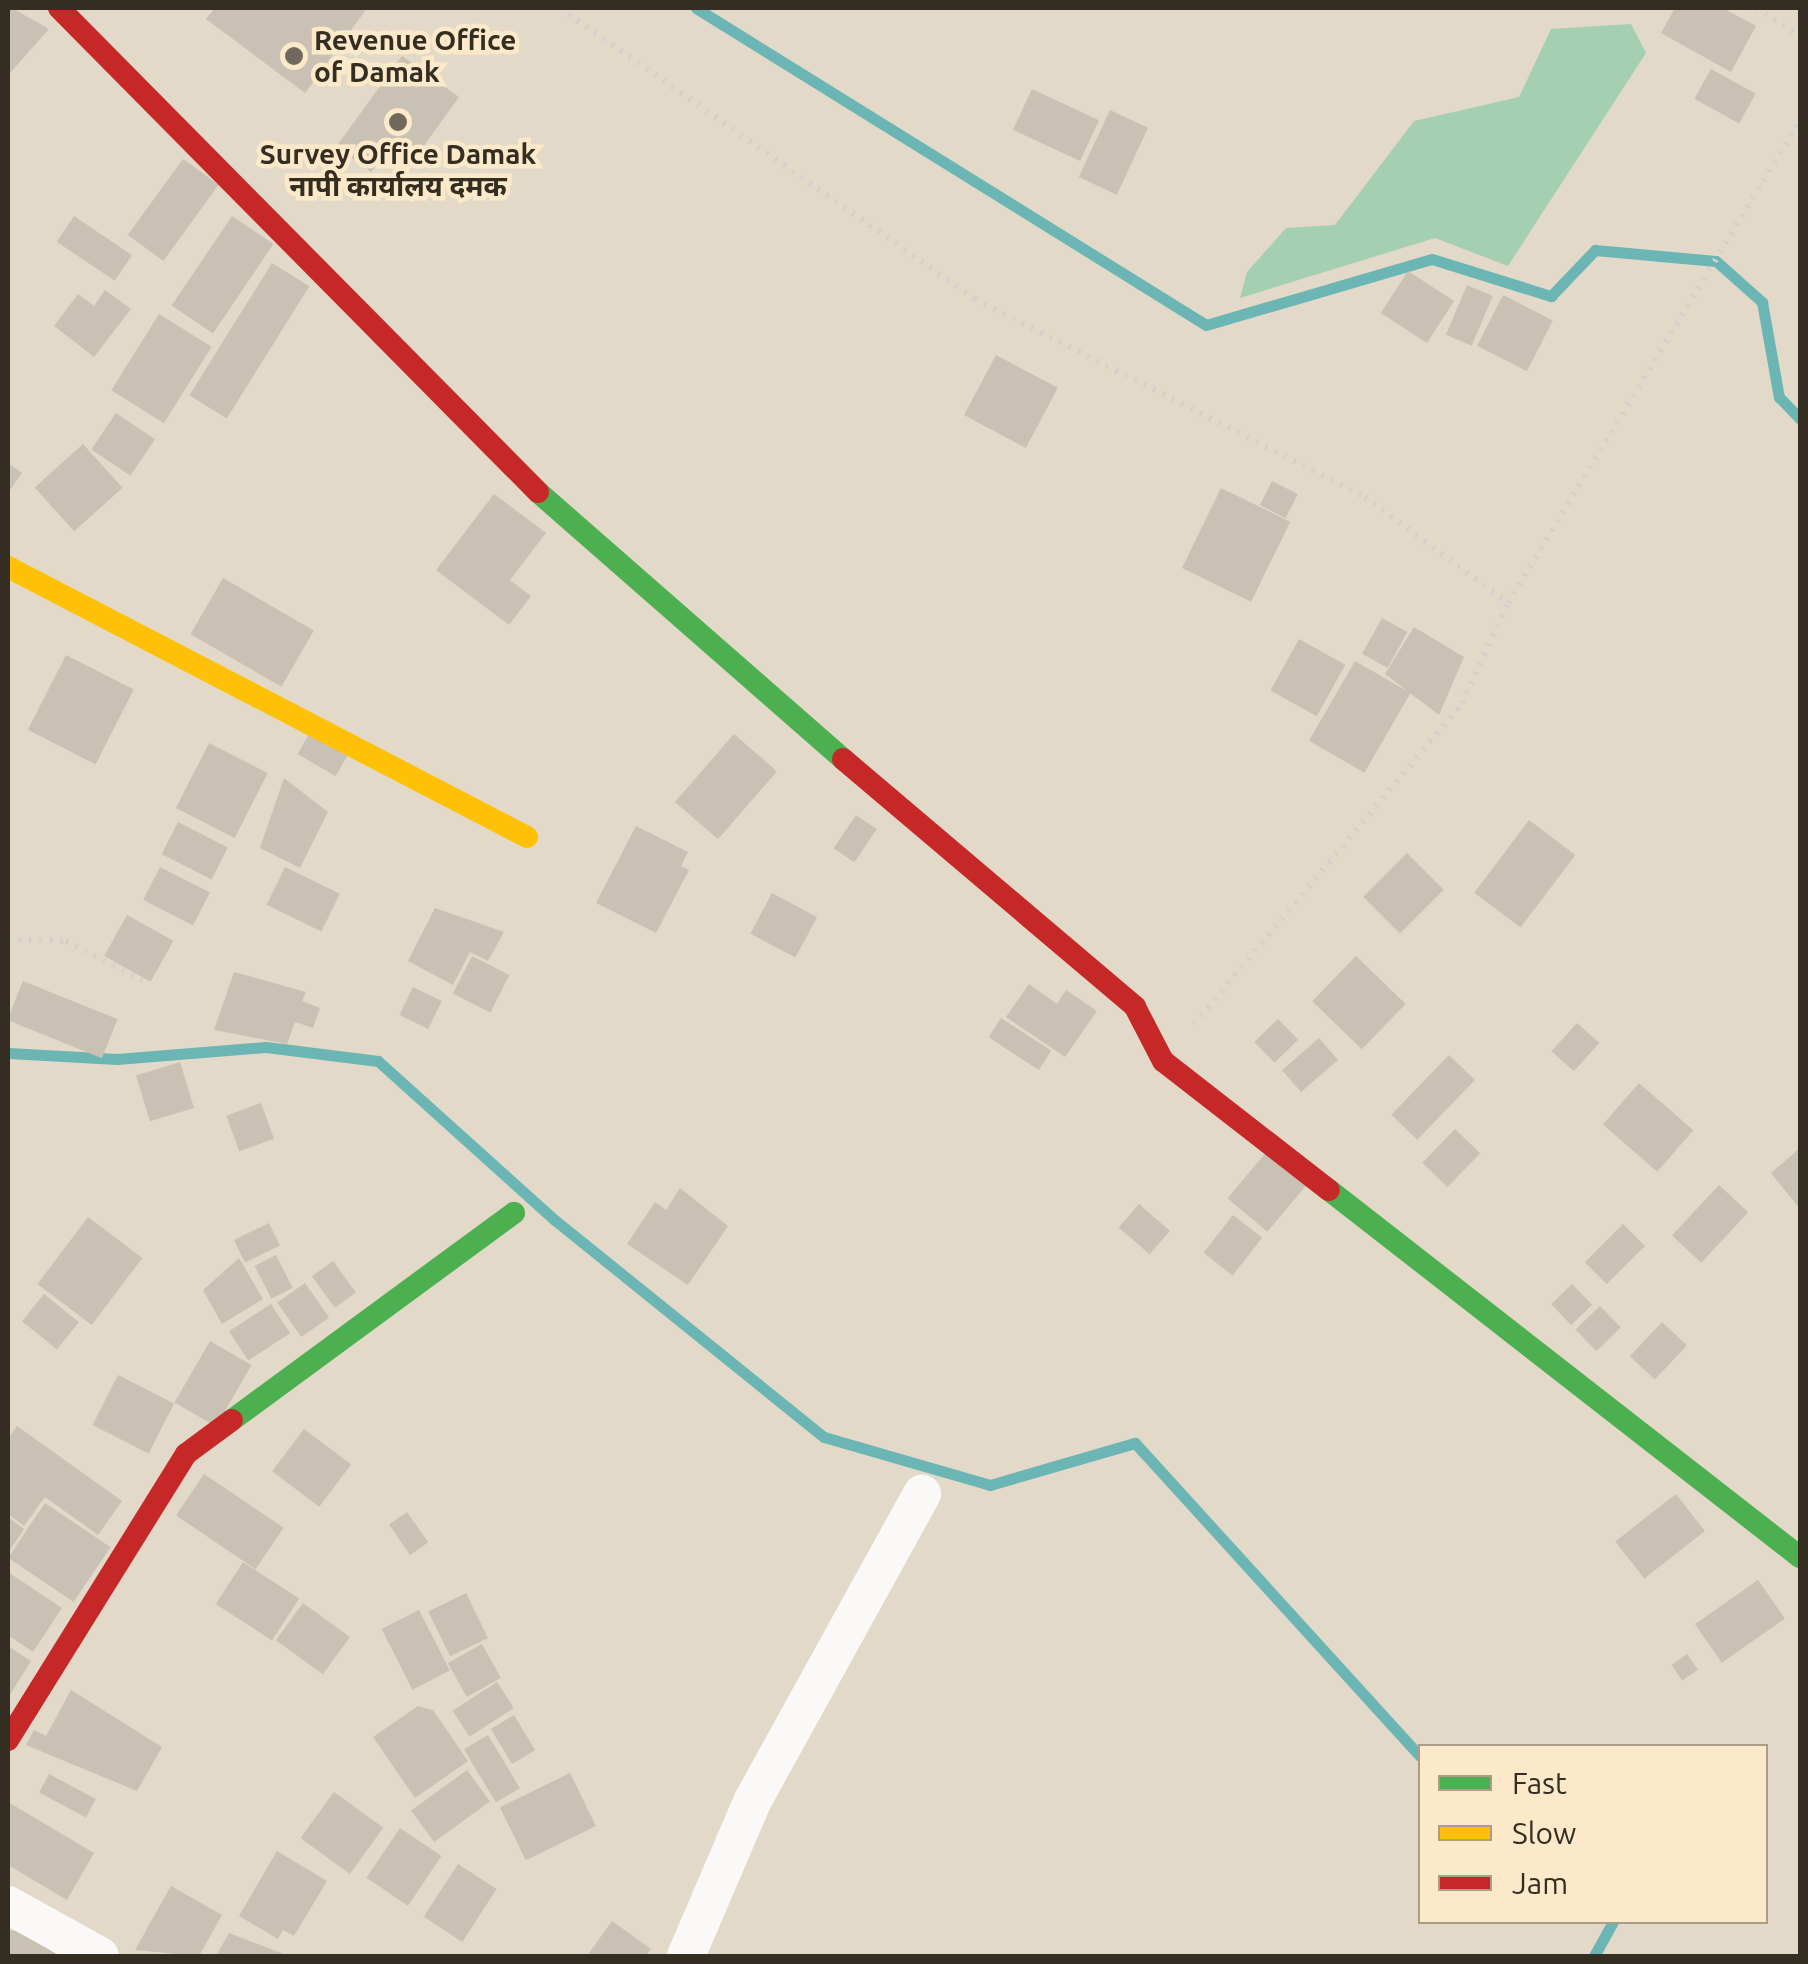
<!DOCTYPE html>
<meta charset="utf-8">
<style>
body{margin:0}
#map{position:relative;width:1808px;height:1964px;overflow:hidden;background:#e3d9c8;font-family:Ubuntu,"Noto Sans Devanagari",sans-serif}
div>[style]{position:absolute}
.green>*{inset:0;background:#a4d0b1}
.stream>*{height:11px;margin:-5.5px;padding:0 5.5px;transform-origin:5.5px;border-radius:5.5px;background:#6bb6b4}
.building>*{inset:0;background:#c9c1b3;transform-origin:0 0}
.path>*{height:6px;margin-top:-3px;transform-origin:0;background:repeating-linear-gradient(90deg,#d4d1cc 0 2.5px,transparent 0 10.5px)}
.street>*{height:38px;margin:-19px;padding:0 19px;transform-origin:19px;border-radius:19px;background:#fbf9f7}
.fast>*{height:22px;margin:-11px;padding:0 11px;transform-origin:11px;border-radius:11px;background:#4caf50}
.slow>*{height:22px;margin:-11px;padding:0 11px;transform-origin:11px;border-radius:11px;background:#ffc107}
.jam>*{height:22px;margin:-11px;padding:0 11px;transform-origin:11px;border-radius:11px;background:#c62828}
.dots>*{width:28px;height:28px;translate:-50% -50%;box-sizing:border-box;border:5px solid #fbe9ca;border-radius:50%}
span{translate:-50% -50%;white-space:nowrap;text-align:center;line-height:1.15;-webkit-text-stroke:9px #fbe9ca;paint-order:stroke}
.poi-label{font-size:28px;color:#342d21;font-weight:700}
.left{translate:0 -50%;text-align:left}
.frame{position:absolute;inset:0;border:10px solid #342d21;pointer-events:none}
.legend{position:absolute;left:1418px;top:1744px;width:350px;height:180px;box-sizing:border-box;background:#fbe9ca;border:2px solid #ab9e86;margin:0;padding:12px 18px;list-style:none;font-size:30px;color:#342d21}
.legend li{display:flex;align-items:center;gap:20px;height:50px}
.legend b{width:50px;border:2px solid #ab9e86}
</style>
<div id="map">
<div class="green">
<i style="clip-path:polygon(1631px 24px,1646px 53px,1508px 266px,1435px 238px,1240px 298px,1247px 272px,1286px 228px,1335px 225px,1414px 121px,1519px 97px,1551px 29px)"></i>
</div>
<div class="stream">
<i style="left:696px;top:8px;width:600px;rotate:31.86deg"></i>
<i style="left:1206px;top:325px;width:235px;rotate:-16.3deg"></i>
<i style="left:1432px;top:259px;width:125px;rotate:17.3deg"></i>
<i style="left:1551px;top:296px;width:64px;rotate:-46.3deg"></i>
<i style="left:1595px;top:250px;width:121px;rotate:5.2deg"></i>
<i style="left:1716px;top:261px;width:62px;rotate:41.7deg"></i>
<i style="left:1762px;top:302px;width:97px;rotate:79.9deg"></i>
<i style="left:1779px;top:397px;width:30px;rotate:46deg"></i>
<i style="left:8px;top:1053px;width:109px;rotate:3.2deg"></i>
<i style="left:117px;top:1059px;width:149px;rotate:-4.6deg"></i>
<i style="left:266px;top:1047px;width:113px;rotate:7.1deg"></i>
<i style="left:378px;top:1061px;width:239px;rotate:42deg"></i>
<i style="left:556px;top:1221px;width:344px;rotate:38.9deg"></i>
<i style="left:824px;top:1437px;width:173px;rotate:16.1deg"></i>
<i style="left:990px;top:1485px;width:151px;rotate:-16.2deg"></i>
<i style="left:1135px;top:1443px;width:423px;rotate:47.7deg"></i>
<i style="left:1594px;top:1956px;width:39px;rotate:-61deg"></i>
</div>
<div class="building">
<i style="clip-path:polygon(12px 8px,49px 29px,10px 73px,8px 12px)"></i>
<i style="clip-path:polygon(215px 8px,360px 8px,365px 11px,305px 93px,206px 19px)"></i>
<i style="clip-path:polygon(1675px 8px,1723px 8px,1756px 26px,1731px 72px,1661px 33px)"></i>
<i style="clip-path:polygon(402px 56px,459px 97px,410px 165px,388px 150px,371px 172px,336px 147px)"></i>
<i style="left:1711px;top:69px;width:51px;height:34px;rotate:29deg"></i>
<i style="left:1032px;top:89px;width:74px;height:45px;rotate:25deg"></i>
<i style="left:1110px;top:110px;width:42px;height:74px;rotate:25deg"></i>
<i style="left:183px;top:159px;width:44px;height:94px;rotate:36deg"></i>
<i style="left:74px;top:216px;width:70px;height:31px;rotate:34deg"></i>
<i style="left:232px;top:216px;width:50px;height:108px;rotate:34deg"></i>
<i style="left:272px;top:263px;width:44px;height:156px;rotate:32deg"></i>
<i style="left:1408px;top:271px;width:55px;height:50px;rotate:33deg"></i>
<i style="left:1467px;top:285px;width:28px;height:54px;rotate:23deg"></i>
<i style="clip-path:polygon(105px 290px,131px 309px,94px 357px,54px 326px,78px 294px,94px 306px)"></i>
<i style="left:1503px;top:295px;width:56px;height:57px;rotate:27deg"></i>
<i style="left:159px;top:314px;width:62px;height:90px;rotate:32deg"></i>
<i style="left:996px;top:355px;width:70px;height:68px;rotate:28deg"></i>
<i style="left:116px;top:413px;width:47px;height:44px;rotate:34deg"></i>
<i style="left:83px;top:444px;width:59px;height:65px;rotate:48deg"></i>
<i style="clip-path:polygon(8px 463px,22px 473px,8px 493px)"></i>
<i style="left:1272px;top:481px;width:29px;height:27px;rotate:27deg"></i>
<i style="left:1221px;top:488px;width:77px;height:89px;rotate:26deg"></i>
<i style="clip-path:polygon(494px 494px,546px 533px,510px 580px,531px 596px,509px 625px,436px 570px)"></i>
<i style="left:223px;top:578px;width:105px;height:65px;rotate:30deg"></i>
<i style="left:1382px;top:618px;width:29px;height:41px;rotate:29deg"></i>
<i style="clip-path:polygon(1414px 627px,1464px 657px,1439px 715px,1385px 674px)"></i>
<i style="left:1299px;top:639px;width:53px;height:59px;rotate:29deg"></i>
<i style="left:66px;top:655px;width:76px;height:84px;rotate:27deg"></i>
<i style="left:1355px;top:661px;width:64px;height:92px;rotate:30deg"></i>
<i style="left:312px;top:729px;width:44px;height:29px;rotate:30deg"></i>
<i style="left:734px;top:734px;width:57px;height:90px;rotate:41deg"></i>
<i style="left:209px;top:743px;width:66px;height:73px;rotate:27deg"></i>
<i style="clip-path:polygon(284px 778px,328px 812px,300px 868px,260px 848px)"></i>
<i style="left:856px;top:815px;width:25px;height:40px;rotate:34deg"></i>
<i style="left:1529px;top:820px;width:58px;height:91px;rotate:37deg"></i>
<i style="left:178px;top:822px;width:56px;height:36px;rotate:27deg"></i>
<i style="clip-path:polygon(636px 826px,688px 852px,681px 866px,689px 870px,656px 933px,596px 903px)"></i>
<i style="left:1407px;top:853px;width:52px;height:62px;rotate:45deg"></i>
<i style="left:160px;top:867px;width:56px;height:37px;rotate:27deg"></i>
<i style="left:285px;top:867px;width:61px;height:42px;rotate:26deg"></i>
<i style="left:772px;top:893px;width:51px;height:46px;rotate:28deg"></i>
<i style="clip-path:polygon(435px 908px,504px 932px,488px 961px,470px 952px,453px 985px,408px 961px)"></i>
<i style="left:127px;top:915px;width:53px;height:47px;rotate:29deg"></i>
<i style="left:472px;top:956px;width:42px;height:42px;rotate:27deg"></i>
<i style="left:1356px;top:956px;width:69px;height:63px;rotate:44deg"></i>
<i style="clip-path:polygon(234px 972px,306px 992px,302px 1001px,320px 1008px,313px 1028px,295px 1022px,287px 1044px,214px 1030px)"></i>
<i style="left:23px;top:981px;width:102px;height:42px;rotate:22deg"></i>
<i style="clip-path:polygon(1029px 984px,1057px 1004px,1066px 990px,1097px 1011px,1065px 1057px,1006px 1017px)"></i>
<i style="left:413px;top:987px;width:32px;height:31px;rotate:26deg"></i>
<i style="left:1001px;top:1018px;width:60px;height:23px;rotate:33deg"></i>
<i style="left:1278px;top:1019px;width:29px;height:33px;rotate:46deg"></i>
<i style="left:1577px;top:1023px;width:30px;height:38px;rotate:42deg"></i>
<i style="left:1319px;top:1038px;width:29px;height:49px;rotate:49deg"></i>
<i style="left:1449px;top:1055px;width:36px;height:83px;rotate:44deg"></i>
<i style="left:180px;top:1062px;width:48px;height:46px;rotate:73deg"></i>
<i style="left:1639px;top:1083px;width:72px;height:55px;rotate:41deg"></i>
<i style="left:261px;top:1103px;width:38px;height:37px;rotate:70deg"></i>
<i style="left:1455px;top:1129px;width:35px;height:47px;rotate:44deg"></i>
<i style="clip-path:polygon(1800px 1148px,1800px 1209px,1771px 1173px)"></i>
<i style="left:1268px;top:1150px;width:52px;height:63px;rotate:40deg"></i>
<i style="left:1719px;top:1185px;width:40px;height:69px;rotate:43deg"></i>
<i style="clip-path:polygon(680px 1188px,728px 1226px,688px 1285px,627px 1244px,655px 1202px,666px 1210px)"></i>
<i style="left:1139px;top:1204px;width:41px;height:31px;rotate:41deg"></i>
<i style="left:1233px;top:1215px;width:37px;height:48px;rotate:38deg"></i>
<i style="left:88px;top:1217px;width:68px;height:84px;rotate:37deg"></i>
<i style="left:269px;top:1223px;width:25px;height:39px;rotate:64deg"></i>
<i style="left:1623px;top:1224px;width:31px;height:54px;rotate:45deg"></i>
<i style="left:276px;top:1255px;width:37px;height:24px;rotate:63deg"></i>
<i style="clip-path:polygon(239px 1258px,263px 1299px,222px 1324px,203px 1290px)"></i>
<i style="left:333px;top:1261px;width:39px;height:26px;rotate:54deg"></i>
<i style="left:305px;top:1283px;width:42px;height:34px;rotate:55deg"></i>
<i style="left:1572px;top:1284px;width:29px;height:29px;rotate:46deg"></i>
<i style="left:44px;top:1294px;width:45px;height:35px;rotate:39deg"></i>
<i style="left:271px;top:1304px;width:35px;height:50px;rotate:57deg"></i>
<i style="left:1600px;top:1306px;width:30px;height:34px;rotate:46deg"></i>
<i style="left:1662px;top:1322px;width:34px;height:47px;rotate:43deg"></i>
<i style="left:210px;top:1341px;width:48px;height:71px;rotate:30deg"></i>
<i style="left:118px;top:1375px;width:63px;height:56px;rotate:27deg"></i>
<i style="clip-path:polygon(17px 1426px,122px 1501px,98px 1535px,45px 1497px,24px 1526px,8px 1514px,8px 1439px)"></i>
<i style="left:304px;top:1429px;width:59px;height:53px;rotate:37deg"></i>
<i style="left:204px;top:1474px;width:96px;height:50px;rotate:34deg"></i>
<i style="left:1676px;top:1494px;width:47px;height:77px;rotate:52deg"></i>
<i style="left:45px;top:1503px;width:79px;height:66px;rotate:34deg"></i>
<i style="left:407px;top:1512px;width:37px;height:22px;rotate:55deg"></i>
<i style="clip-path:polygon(8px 1517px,24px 1529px,8px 1553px)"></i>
<i style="left:243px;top:1562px;width:67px;height:50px;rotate:33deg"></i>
<i style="clip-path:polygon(8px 1572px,62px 1608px,33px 1652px,8px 1635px)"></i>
<i style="left:1758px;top:1580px;width:47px;height:77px;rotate:55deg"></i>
<i style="left:466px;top:1593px;width:50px;height:42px;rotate:64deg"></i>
<i style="left:303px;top:1603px;width:58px;height:46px;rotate:36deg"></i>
<i style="left:419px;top:1610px;width:68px;height:42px;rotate:63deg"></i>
<i style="left:482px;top:1644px;width:39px;height:39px;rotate:61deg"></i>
<i style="clip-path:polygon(8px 1646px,31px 1661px,8px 1698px)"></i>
<i style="left:1687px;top:1654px;width:19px;height:19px;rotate:55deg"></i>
<i style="left:497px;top:1682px;width:31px;height:53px;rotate:57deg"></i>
<i style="clip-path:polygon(71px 1690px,162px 1747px,137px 1791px,26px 1745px,34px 1730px,46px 1736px)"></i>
<i style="clip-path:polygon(418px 1706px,433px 1710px,468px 1761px,415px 1798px,373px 1737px)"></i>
<i style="left:514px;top:1715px;width:41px;height:27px;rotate:59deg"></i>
<i style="left:488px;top:1735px;width:62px;height:28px;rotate:59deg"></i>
<i style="left:467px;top:1770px;width:39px;height:69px;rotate:54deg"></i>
<i style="left:570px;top:1773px;width:59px;height:78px;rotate:64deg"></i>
<i style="left:49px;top:1774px;width:53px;height:21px;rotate:28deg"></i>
<i style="left:334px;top:1792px;width:61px;height:57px;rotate:36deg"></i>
<i style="clip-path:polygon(8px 1802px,94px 1853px,67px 1900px,8px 1865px)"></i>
<i style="left:400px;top:1828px;width:50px;height:60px;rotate:34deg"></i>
<i style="clip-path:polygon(277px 1851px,327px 1881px,294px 1936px,283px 1930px,278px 1939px,239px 1916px)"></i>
<i style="left:458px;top:1864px;width:46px;height:63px;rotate:33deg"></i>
<i style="clip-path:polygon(171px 1886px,222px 1915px,199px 1956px,135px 1950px)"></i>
<i style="clip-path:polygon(612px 1921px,651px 1949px,646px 1956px,587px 1956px)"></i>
<i style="clip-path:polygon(20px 1930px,59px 1956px,8px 1956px,8px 1931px)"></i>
<i style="clip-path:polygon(229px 1933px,289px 1956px,216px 1956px)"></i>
</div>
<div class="path">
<i style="left:560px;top:8px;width:507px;rotate:35.04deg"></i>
<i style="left:975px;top:299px;width:437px;rotate:26.9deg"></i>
<i style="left:1365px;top:497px;width:178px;rotate:36.5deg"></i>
<i style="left:1756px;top:8px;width:52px;rotate:32.5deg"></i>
<i style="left:8px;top:940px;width:58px;rotate:1deg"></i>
<i style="left:66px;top:941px;width:91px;rotate:27.4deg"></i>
<i style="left:1194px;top:1024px;width:418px;rotate:-50.1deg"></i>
<i style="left:1462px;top:703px;width:110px;rotate:-65.3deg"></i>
<i style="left:1508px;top:603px;width:564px;rotate:-58.84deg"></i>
</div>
<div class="street">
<i style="left:8px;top:1905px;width:105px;rotate:29deg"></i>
<i style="left:686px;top:1956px;width:170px;rotate:-66.8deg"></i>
<i style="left:753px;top:1800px;width:350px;rotate:-61.1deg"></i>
</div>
<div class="fast">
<i style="left:538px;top:492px;width:405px;rotate:41.2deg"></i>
<i style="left:1329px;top:1190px;width:597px;rotate:37.93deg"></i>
<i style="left:232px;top:1420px;width:350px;rotate:-36.3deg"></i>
</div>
<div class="slow">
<i style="left:8px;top:567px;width:585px;rotate:27.48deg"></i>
</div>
<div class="jam">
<i style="left:59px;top:8px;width:681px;rotate:45.3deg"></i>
<i style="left:843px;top:759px;width:383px;rotate:40.3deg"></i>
<i style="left:1135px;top:1007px;width:61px;rotate:62.6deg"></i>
<i style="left:1163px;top:1061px;width:210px;rotate:37.9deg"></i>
<i style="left:8px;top:1740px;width:337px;rotate:-58.1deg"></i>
<i style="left:186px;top:1454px;width:57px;rotate:-36.5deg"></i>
</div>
<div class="dots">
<i style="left:294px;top:56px;background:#71695b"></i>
<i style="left:398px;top:122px;background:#71695b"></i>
</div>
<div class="poi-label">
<span class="left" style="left:314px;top:56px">Revenue Office<br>of Damak</span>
<span style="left:398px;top:170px">Survey Office Damak<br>नापी कार्यालय दमक</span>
</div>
<div class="frame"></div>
<ul class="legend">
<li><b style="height:12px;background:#4caf50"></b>Fast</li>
<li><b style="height:12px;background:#ffc107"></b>Slow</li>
<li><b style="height:12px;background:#c62828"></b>Jam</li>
</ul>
</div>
